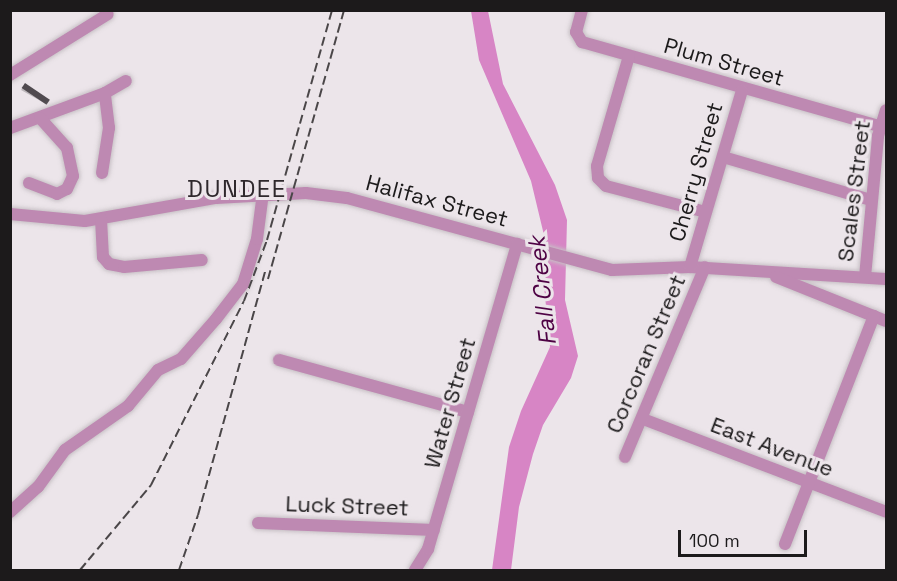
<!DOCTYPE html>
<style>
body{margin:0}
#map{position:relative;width:897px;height:581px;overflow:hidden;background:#ece5ea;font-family:"Space Grotesk",sans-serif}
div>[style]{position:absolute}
.water>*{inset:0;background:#d785c5}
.shadow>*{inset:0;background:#0003}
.building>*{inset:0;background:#504a4f;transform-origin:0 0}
.roads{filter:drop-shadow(0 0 2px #c7c0c5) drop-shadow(0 0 2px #c7c0c5)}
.minor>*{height:12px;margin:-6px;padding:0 6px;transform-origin:6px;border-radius:6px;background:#be89b2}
.rail>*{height:2px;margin-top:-1px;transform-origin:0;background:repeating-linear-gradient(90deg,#4a4648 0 9px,transparent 0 13.5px)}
span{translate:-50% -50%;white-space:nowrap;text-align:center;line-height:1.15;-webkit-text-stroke:6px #ece5ea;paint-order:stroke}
.street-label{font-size:22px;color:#1c1a1b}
.neighbourhood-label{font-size:24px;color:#2e282c;letter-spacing:1.5px}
.water-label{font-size:24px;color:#4e0244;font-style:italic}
.frame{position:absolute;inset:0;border:12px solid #1c1a1b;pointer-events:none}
.scale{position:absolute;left:678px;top:530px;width:129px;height:27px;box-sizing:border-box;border:3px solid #1c1a1b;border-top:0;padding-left:8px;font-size:18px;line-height:21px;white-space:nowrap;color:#1c1a1b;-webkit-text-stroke:4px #ece5ea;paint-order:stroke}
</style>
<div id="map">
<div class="water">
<i style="clip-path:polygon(471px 11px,488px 11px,503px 84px,555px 185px,567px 220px,565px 300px,578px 356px,571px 378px,543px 425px,533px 454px,519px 507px,511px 570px,492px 570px,509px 447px,521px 411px,550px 347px,544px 286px,549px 256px,531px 181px,479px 60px)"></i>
</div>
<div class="shadow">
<i style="clip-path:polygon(23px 87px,46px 104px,21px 90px)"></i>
</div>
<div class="building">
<i style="left:25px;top:83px;width:30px;height:6px;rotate:34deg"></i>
</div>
<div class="roads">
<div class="minor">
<i style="left:582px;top:10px;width:23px;rotate:105deg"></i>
<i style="left:576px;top:32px;width:12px;rotate:59deg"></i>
<i style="left:582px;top:42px;width:316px;rotate:15.8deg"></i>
<i style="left:629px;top:56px;width:115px;rotate:106.2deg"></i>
<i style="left:597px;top:166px;width:12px;rotate:85deg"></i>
<i style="left:598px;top:178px;width:11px;rotate:45deg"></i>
<i style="left:606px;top:186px;width:103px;rotate:14.6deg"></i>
<i style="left:10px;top:75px;width:115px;rotate:-31.9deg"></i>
<i style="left:10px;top:128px;width:101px;rotate:-20.2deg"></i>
<i style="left:105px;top:93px;width:24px;rotate:-30deg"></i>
<i style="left:723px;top:157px;width:154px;rotate:16.2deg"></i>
<i style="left:102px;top:173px;width:46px;rotate:-81.2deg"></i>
<i style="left:109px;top:128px;width:35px;rotate:-97deg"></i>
<i style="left:29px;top:183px;width:30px;rotate:21deg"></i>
<i style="left:57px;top:194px;width:11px;rotate:-27deg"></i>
<i style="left:67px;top:189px;width:14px;rotate:-65deg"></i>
<i style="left:73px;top:176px;width:29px;rotate:-102deg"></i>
<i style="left:67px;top:148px;width:40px;rotate:-132deg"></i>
<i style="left:10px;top:214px;width:75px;rotate:5.3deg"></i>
<i style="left:85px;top:221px;width:133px;rotate:-10deg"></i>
<i style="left:216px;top:198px;width:90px;rotate:-3.2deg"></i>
<i style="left:306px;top:193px;width:41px;rotate:7deg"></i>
<i style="left:347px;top:198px;width:275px;rotate:15.2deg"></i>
<i style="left:612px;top:270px;width:78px;rotate:-2.2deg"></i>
<i style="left:690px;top:267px;width:196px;rotate:3.5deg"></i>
<i style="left:101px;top:219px;width:38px;rotate:87deg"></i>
<i style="left:103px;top:257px;width:9px;rotate:49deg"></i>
<i style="left:109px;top:264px;width:15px;rotate:11deg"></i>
<i style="left:124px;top:267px;width:78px;rotate:-5.1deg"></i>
<i style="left:690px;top:267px;width:184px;rotate:-73.6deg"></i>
<i style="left:776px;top:277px;width:118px;rotate:21.8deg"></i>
<i style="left:865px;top:277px;width:142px;rotate:-84.7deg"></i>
<i style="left:878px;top:136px;width:27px;rotate:-73deg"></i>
<i style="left:279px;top:360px;width:196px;rotate:15.4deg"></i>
<i style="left:643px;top:419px;width:260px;rotate:20.9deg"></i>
<i style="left:625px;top:457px;width:206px;rotate:-67.2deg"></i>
<i style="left:10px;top:512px;width:38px;rotate:-42deg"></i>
<i style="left:38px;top:487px;width:46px;rotate:-53.9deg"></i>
<i style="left:65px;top:450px;width:77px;rotate:-34.9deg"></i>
<i style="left:128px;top:406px;width:47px;rotate:-50.2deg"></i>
<i style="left:158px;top:370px;width:25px;rotate:-26deg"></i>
<i style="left:181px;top:359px;width:53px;rotate:-48.8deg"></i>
<i style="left:216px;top:319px;width:44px;rotate:-52.4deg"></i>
<i style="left:243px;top:284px;width:47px;rotate:-72.7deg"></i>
<i style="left:257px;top:239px;width:46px;rotate:-82.6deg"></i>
<i style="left:258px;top:523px;width:176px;rotate:2.3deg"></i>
<i style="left:785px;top:544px;width:245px;rotate:-68.7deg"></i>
<i style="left:415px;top:570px;width:25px;rotate:-58deg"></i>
<i style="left:428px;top:549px;width:318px;rotate:-73.7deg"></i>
</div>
</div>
<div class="rail">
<i style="left:268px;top:279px;width:280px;rotate:-74.2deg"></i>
<i style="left:80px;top:570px;width:111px;rotate:-50.1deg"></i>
<i style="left:151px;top:485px;width:206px;rotate:-63.2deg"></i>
<i style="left:244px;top:301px;width:65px;rotate:-69.3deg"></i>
<i style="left:267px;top:240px;width:239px;rotate:-74.2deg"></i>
<i style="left:179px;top:570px;width:58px;rotate:-70.9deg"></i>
<i style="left:198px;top:515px;width:256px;rotate:-74.6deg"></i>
</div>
<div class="street-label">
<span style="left:724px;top:62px;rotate:16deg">Plum Street</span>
<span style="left:696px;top:172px;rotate:-74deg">Cherry Street</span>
<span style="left:854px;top:191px;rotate:-83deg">Scales Street</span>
<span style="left:437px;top:201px;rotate:15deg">Halifax Street</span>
<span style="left:646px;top:354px;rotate:-67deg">Corcoran Street</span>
<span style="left:450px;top:403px;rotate:-74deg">Water Street</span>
<span style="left:772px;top:447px;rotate:21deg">East Avenue</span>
<span style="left:347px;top:506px;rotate:2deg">Luck Street</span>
</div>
<div class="neighbourhood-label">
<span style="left:237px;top:189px">DUNDEE</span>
</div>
<div class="water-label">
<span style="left:542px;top:291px;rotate:-96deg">Fall Creek</span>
</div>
<div class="frame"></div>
<div class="scale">100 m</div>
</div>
